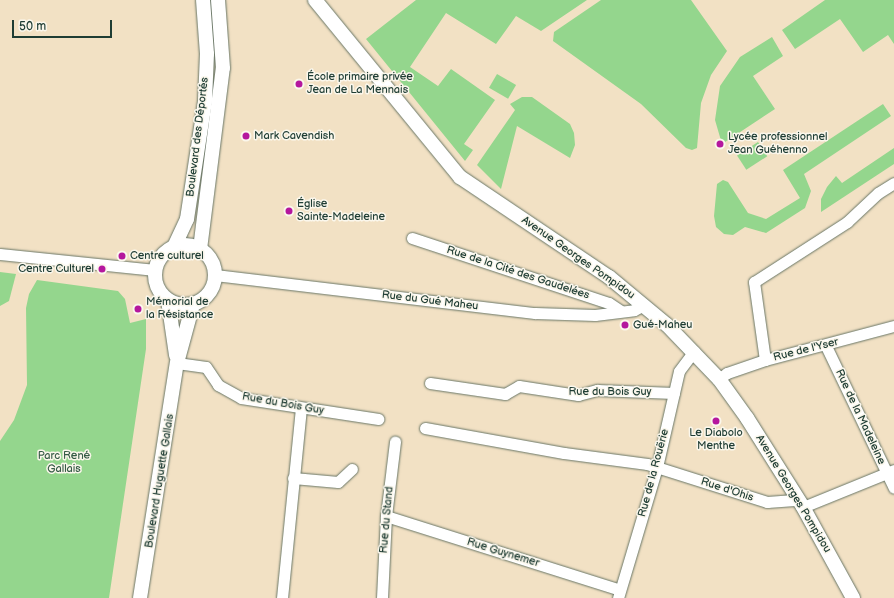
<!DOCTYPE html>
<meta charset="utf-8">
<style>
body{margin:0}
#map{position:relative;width:894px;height:598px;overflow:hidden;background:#f2e1c4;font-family:"Balsamiq Sans",sans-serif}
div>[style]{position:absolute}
.green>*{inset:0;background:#94d68d;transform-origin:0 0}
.roads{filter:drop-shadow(0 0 1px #697666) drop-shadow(0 0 1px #697666)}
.minor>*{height:11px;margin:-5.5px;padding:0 5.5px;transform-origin:5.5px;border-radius:5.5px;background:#fff}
.tertiary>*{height:14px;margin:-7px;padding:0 7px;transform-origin:7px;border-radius:7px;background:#fff}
.tertiary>.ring{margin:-7px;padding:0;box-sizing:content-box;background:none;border:14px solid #fff;border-radius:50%}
.dots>*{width:11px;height:11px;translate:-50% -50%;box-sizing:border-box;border:2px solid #fbf7ec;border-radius:50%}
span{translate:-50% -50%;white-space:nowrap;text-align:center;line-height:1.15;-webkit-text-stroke:3px #fbf7ec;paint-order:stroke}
.poi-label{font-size:11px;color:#1f3d34}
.left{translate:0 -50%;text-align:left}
.right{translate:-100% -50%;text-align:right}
.street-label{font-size:11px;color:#1f3d34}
.park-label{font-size:11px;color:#365c46}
.scale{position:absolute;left:12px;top:20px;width:100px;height:18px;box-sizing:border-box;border:2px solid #1f3d34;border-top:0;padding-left:5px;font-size:12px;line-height:14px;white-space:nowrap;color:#1f3d34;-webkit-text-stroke:3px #fbf7ec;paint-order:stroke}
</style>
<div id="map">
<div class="green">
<i style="clip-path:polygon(416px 0,587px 0,541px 31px,516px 16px,496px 44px,446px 13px,410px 67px,438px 86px,451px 69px,495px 100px,464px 144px,473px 150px,465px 161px,366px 39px)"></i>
<i style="clip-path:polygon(601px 0,691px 0,727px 51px,711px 75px,701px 103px,697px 148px,692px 150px,686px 148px,641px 104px,553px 41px,554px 32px)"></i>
<i style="clip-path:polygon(825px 0,894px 0,894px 44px,888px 35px,863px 52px,840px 19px,795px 49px,782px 30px)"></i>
<i style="clip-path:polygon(772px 37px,783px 56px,753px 76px,775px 109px,722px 144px,715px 120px,720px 86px,740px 57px)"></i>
<i style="left:497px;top:74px;width:22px;height:16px;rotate:30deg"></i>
<i style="clip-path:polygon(522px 97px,532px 97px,570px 124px,574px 133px,575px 145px,570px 158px,517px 126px,501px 189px,477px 165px,515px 110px,510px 104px)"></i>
<i style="clip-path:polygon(883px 104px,891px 116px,804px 174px,811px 191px,805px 208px,766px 233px,745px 227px,733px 235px,724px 234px,716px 227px,714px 216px,717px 184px,723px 180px,728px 182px,748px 213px,766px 219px,800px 198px,783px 170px)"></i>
<i style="left:758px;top:142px;width:17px;height:25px;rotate:57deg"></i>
<i style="clip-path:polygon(894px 148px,894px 164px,821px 212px,821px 199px,827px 187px,836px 176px,842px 183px)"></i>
<i style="clip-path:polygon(0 272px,16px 274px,9px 301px,0 306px)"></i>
<i style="clip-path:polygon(37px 280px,118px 291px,125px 299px,130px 323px,146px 319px,146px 349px,109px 598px,0 598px,0 441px,14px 420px,27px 385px,26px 308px,29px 294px)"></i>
</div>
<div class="roads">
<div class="minor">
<i style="left:412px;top:238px;width:207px;rotate:18.3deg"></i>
<i style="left:609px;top:303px;width:14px;rotate:34deg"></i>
<i style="left:0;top:254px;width:156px;rotate:5.9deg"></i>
<i style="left:215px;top:275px;width:322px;rotate:6.8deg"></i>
<i style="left:535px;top:313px;width:60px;rotate:1.9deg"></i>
<i style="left:595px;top:315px;width:39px;rotate:-7deg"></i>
<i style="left:634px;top:310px;width:11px;rotate:-27deg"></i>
<i style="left:826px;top:346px;width:157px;rotate:64.4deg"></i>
<i style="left:765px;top:360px;width:79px;rotate:-98deg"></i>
<i style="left:754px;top:282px;width:111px;rotate:-32.8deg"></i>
<i style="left:847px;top:222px;width:42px;rotate:-43.1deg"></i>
<i style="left:878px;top:193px;width:19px;rotate:-32deg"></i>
<i style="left:177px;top:363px;width:29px;rotate:8deg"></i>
<i style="left:206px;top:367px;width:22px;rotate:56deg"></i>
<i style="left:218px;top:385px;width:26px;rotate:29deg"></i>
<i style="left:241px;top:398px;width:139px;rotate:8.7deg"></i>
<i style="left:719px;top:379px;width:10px;rotate:-37deg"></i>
<i style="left:727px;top:373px;width:40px;rotate:-18.9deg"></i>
<i style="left:765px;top:360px;width:133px;rotate:-14.8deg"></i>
<i style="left:430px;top:383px;width:76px;rotate:8.3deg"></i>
<i style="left:505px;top:394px;width:16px;rotate:-30deg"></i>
<i style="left:519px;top:386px;width:60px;rotate:8.7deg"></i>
<i style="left:578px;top:395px;width:20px;rotate:-15deg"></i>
<i style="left:597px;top:390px;width:77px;rotate:2.2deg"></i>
<i style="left:425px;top:428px;width:141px;rotate:10.2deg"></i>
<i style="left:564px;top:453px;width:84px;rotate:7.5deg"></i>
<i style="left:647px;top:464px;width:126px;rotate:17.6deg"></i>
<i style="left:767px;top:502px;width:31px;rotate:-4deg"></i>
<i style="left:293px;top:478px;width:45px;rotate:5.1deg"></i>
<i style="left:338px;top:482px;width:19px;rotate:-43deg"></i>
<i style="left:803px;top:507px;width:98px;rotate:-22.1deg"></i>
<i style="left:386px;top:516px;width:245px;rotate:17.5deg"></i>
<i style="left:282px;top:598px;width:191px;rotate:-84.3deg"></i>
<i style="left:382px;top:598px;width:82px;rotate:-87.2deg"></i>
<i style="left:386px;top:516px;width:75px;rotate:-83.1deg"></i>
<i style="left:618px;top:598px;width:137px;rotate:-73.4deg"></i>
<i style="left:657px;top:467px;width:98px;rotate:-77.1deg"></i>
<i style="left:679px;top:371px;width:25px;rotate:-53deg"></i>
</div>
<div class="tertiary">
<i style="left:315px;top:0;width:229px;rotate:50.7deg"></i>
<i style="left:460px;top:177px;width:179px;rotate:33.9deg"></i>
<i style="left:609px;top:277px;width:75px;rotate:39.6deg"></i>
<i style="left:667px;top:325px;width:75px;rotate:46.1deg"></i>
<i style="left:719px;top:379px;width:48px;rotate:54.3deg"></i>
<i style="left:747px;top:418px;width:105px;rotate:57.8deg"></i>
<i style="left:803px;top:507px;width:104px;rotate:61.2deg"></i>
<i class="ring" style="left:155px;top:245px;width:46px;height:46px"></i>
<i style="left:174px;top:247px;width:31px;rotate:-65deg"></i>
<i style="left:187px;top:219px;width:119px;rotate:-81.3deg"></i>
<i style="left:205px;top:101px;width:47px;rotate:-87.6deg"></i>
<i style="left:207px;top:54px;width:54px;rotate:-94.2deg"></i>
<i style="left:200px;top:249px;width:182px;rotate:-82.8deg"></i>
<i style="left:223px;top:68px;width:68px;rotate:-94.2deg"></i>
<i style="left:168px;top:300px;width:56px;rotate:81.7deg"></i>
<i style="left:140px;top:598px;width:238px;rotate:-81.1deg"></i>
<i style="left:177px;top:363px;width:61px;rotate:-74.8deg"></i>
</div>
</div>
<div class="dots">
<i style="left:299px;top:84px;background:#b5179e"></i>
<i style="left:246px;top:136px;background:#b5179e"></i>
<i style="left:720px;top:144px;background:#b5179e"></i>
<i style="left:289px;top:211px;background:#b5179e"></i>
<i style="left:122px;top:256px;background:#b5179e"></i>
<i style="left:102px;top:269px;background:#b5179e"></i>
<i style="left:138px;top:309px;background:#b5179e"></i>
<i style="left:625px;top:325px;background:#b5179e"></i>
<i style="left:716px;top:421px;background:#b5179e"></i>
</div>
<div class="poi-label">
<span class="left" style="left:307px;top:84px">École primaire privée<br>Jean de La Mennais</span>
<span class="left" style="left:254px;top:136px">Mark Cavendish</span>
<span class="left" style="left:728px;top:144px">Lycée professionnel<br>Jean Guéhenno</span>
<span class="left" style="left:297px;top:211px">Église<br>Sainte-Madeleine</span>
<span class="left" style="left:130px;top:256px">Centre culturel</span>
<span class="right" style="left:94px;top:269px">Centre Culturel</span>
<span class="left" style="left:146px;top:309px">Mémorial de<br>la Résistance</span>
<span class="left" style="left:633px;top:325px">Gué-Maheu</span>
<span style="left:716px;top:440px">Le Diabolo<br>Menthe</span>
</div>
<div class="street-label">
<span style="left:198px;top:137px;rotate:-83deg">Boulevard des Déportés</span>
<span style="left:578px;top:258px;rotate:35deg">Avenue Georges Pompidou</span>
<span style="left:518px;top:273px;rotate:18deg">Rue de la Cité des Gaudelées</span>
<span style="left:430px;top:301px;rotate:7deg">Rue du Gué Maheu</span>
<span style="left:806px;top:350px;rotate:-14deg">Rue de l'Yser</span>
<span style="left:610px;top:392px">Rue du Bois Guy</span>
<span style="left:283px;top:404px;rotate:10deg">Rue du Bois Guy</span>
<span style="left:860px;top:417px;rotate:65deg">Rue de la Madeleine</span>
<span style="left:654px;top:473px;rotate:-75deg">Rue de la Rouërie</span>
<span style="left:160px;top:481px;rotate:-81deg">Boulevard Huguette Gallais</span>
<span style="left:727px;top:490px;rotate:18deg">Rue d'Ohis</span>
<span style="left:793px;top:494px;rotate:59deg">Avenue Georges Pompidou</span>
<span style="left:387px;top:520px;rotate:-85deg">Rue du Stand</span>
<span style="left:503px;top:553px;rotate:17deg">Rue Guynemer</span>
</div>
<div class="park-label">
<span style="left:64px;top:463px">Parc René<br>Gallais</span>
</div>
<div class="scale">50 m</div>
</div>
